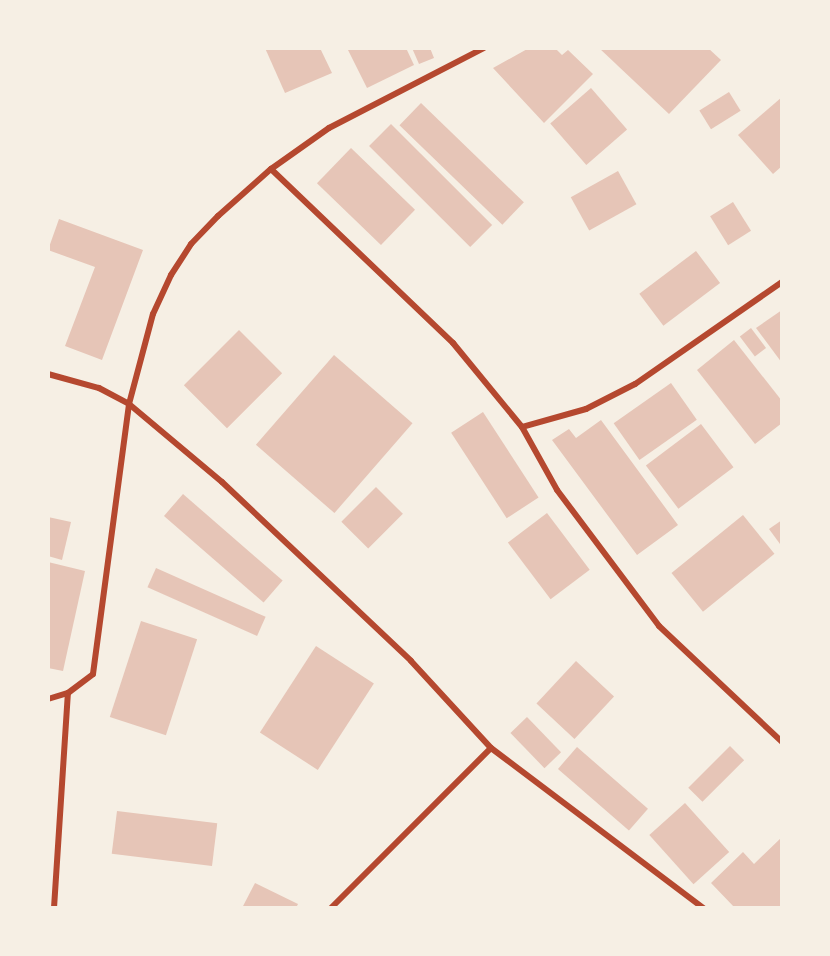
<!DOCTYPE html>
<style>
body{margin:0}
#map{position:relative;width:830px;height:956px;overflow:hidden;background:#f6efe4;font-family:"Fira Sans",sans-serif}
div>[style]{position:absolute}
.building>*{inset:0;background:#e6c5b7;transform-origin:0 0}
.minor>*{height:6px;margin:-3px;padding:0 3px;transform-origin:3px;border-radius:3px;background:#b5482f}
span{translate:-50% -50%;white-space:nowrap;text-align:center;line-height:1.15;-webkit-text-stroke:6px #f6efe4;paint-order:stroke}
.frame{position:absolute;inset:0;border:50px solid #f6efe4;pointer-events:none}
</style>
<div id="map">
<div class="building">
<i style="clip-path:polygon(265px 48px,320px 48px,332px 73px,285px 93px)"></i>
<i style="clip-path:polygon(347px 48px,406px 48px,414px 65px,367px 88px)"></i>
<i style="clip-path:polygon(412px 48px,430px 48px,434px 58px,419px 64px)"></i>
<i style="clip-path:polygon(529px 48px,555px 48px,562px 55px,568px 50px,593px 74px,544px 123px,493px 68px)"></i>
<i style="clip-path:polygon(599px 48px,708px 48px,721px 60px,669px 114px)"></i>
<i style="left:591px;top:88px;width:55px;height:54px;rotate:49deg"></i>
<i style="left:729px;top:92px;width:22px;height:35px;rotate:58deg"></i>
<i style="clip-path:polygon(782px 97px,782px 166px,773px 174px,738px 135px)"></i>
<i style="left:421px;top:103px;width:143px;height:31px;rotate:44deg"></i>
<i style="left:391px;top:124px;width:143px;height:31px;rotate:45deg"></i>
<i style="left:351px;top:148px;width:89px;height:49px;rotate:44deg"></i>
<i style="left:618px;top:171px;width:38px;height:54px;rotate:61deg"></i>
<i style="left:733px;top:202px;width:34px;height:27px;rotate:58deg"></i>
<i style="clip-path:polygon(59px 219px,143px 250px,102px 360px,65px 346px,95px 267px,48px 250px)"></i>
<i style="left:696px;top:251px;width:40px;height:71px;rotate:53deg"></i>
<i style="clip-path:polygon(782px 310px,782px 363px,756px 328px)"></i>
<i style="left:751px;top:328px;width:25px;height:14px;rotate:53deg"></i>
<i style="left:239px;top:330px;width:61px;height:78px;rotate:45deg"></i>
<i style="clip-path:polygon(734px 340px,782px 401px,782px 423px,755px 444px,697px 370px)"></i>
<i style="left:334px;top:355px;width:104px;height:119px;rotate:41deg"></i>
<i style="left:671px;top:383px;width:45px;height:70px;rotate:55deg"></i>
<i style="left:483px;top:412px;width:102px;height:38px;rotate:57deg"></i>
<i style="clip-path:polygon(601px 420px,678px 525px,637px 555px,552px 440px,569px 429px,576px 438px)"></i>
<i style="left:701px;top:424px;width:54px;height:69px;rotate:53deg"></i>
<i style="left:376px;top:487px;width:38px;height:49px;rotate:45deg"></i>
<i style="left:183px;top:494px;width:132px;height:29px;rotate:41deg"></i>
<i style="left:547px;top:513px;width:71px;height:49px;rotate:53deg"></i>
<i style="left:743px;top:515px;width:50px;height:92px;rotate:51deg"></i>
<i style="clip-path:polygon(48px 517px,71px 522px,62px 560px,48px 556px)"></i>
<i style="clip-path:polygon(782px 520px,782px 543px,780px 544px,769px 529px)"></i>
<i style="clip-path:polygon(48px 562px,85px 571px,63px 671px,48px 668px)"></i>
<i style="left:156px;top:568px;width:120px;height:21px;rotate:24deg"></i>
<i style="left:141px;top:621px;width:59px;height:101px;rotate:18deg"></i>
<i style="left:316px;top:646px;width:69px;height:103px;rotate:33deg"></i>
<i style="left:576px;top:661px;width:52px;height:58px;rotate:43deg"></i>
<i style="left:527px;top:717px;width:49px;height:23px;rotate:46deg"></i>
<i style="left:730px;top:746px;width:20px;height:59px;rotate:45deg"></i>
<i style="left:577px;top:747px;width:94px;height:29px;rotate:41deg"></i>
<i style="left:685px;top:803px;width:66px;height:48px;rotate:48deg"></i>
<i style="left:117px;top:811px;width:101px;height:43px;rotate:7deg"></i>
<i style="clip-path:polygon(782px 837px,782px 908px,735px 908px,711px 883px,743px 852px,754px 864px)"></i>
<i style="clip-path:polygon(255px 883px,298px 904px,296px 908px,242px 908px)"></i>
</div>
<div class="minor">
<i style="left:271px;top:169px;width:252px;rotate:43.7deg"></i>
<i style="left:453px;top:343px;width:109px;rotate:50.6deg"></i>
<i style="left:782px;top:282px;width:179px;rotate:145.2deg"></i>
<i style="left:635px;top:384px;width:55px;rotate:153deg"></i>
<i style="left:586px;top:409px;width:66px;rotate:164.3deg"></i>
<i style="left:522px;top:427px;width:72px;rotate:60.9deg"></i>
<i style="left:557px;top:490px;width:170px;rotate:53.1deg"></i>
<i style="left:659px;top:626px;width:169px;rotate:43.3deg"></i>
<i style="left:48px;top:374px;width:53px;rotate:15.4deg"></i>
<i style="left:99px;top:388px;width:34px;rotate:28deg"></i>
<i style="left:129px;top:404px;width:121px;rotate:40deg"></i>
<i style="left:222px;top:482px;width:260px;rotate:43.4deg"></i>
<i style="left:411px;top:661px;width:118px;rotate:47.4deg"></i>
<i style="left:491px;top:748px;width:266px;rotate:37deg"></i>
<i style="left:48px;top:699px;width:21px;rotate:-17deg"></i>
<i style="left:68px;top:693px;width:31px;rotate:-37deg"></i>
<i style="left:93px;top:674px;width:272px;rotate:-82.4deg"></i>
<i style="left:129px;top:404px;width:93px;rotate:-75.1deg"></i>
<i style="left:153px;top:314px;width:43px;rotate:-65.2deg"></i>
<i style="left:171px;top:275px;width:37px;rotate:-57deg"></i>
<i style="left:191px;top:244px;width:39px;rotate:-46deg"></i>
<i style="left:218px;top:216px;width:71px;rotate:-41.6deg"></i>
<i style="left:271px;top:169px;width:71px;rotate:-35.3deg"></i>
<i style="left:329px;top:128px;width:174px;rotate:-27.3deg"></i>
<i style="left:54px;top:908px;width:215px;rotate:-86.3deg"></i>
<i style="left:331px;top:908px;width:226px;rotate:-45deg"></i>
</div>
<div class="frame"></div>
</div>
